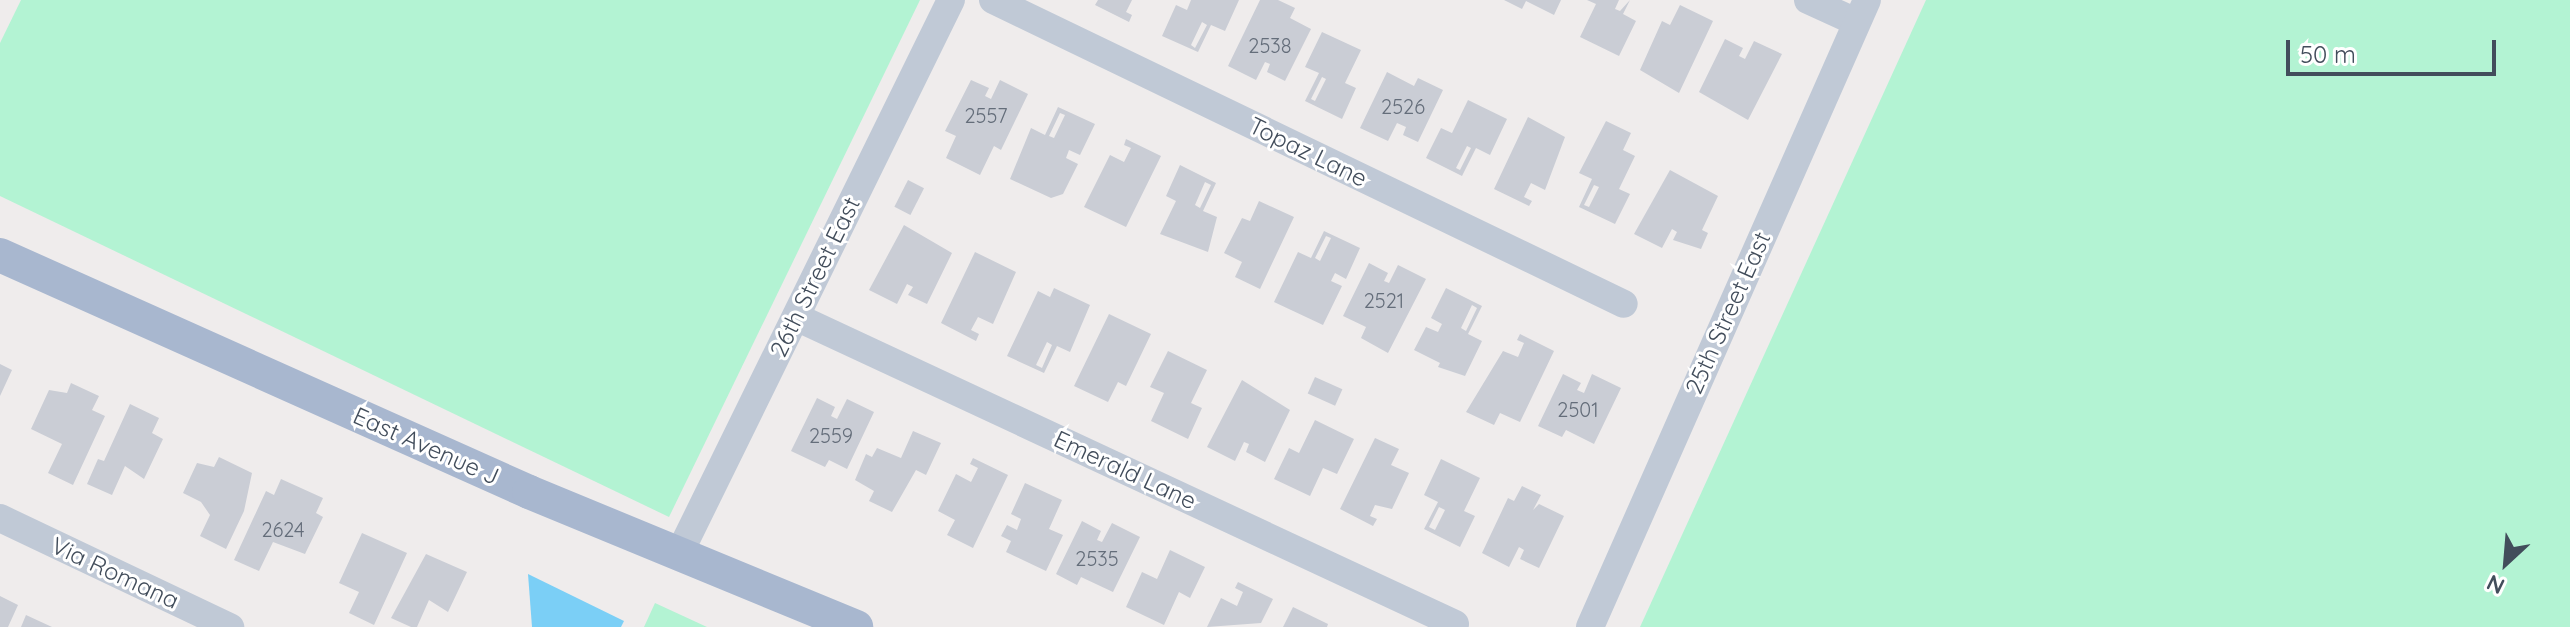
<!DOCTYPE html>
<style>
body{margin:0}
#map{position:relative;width:2570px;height:627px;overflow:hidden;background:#efecec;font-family:Quicksand,sans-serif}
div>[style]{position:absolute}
.green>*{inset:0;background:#b3f3d3}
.water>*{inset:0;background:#7bcff6}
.building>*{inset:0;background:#cacdd5;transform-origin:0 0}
.minor>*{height:28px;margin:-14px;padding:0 14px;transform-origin:14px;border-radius:14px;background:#c0c9d6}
.major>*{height:34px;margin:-17px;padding:0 17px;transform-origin:17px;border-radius:17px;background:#a8b7cf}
span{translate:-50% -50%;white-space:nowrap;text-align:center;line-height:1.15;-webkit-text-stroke:6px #fff;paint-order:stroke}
.number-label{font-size:20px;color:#646d7a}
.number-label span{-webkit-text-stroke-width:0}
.street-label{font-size:24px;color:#424d5b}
.north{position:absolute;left:2466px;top:523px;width:80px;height:80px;-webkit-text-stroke:6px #fff;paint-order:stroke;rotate:206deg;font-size:22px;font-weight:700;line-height:32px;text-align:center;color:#424d5b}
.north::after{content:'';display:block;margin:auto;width:28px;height:36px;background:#424d5b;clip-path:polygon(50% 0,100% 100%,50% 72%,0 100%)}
.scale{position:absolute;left:2286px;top:40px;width:210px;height:36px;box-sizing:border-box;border:4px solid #424d5b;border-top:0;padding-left:10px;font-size:24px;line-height:28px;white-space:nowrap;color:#424d5b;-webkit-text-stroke:6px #fff;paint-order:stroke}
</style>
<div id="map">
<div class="green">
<i style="clip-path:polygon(21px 0,920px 0,669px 517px,0 196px,0 43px)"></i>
<i style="clip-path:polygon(1926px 0,2570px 0,2570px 627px,1640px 627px)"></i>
<i style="clip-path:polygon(655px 603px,707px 627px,644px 627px)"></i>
</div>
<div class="water">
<i style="clip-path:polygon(528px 574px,624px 621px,621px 627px,532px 627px)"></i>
</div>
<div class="building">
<i style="clip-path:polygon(1098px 0,1132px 0,1126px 12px,1132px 15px,1129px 22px,1095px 5px)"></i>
<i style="clip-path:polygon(evenodd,1191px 0,1239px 0,1225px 31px,1211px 25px,1198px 52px,1162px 36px,1176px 5px,1187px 10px,1191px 0,1202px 22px,1207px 25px,1195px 48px,1191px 45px,1202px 22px)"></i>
<i style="clip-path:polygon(1260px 0,1278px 0,1295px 8px,1290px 18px,1311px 29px,1285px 81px,1267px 72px,1270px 64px,1265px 62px,1256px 80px,1228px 66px)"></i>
<i style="clip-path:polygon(1504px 0,1561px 0,1554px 15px,1526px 1px,1522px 9px)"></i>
<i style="clip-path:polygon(1587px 0,1619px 0,1615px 9px,1620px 11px,1630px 0,1623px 14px,1636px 21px,1619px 56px,1580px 37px,1596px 4px)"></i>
<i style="clip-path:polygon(1680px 5px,1713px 21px,1679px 93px,1640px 70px,1662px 21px,1670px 25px)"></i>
<i style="clip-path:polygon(evenodd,1322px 32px,1361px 50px,1345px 83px,1356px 88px,1342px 119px,1305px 101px,1319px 73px,1305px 67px,1322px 32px,1322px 77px,1326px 79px,1315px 101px,1311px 99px,1322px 77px)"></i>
<i style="clip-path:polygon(1725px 39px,1743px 48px,1739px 56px,1745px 59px,1754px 41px,1782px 54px,1748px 120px,1699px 92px)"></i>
<i style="clip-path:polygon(1387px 72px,1414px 86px,1418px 78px,1443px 90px,1418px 142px,1403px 135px,1406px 127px,1397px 123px,1388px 141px,1360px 128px)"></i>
<i style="clip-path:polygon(971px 80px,989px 88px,985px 96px,991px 99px,1000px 80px,1028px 94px,1001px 150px,994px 146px,980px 175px,946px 158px,956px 136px,945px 131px)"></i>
<i style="clip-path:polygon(evenodd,1468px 100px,1507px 119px,1490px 155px,1476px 148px,1462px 176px,1426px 158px,1441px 128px,1452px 133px,1468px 100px,1467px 146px,1471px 148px,1460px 170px,1456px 168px,1467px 146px)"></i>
<i style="clip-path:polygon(evenodd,1058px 107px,1095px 124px,1080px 155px,1069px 150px,1066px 158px,1078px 164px,1063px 194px,1051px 198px,1010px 179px,1031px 128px,1045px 135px,1058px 107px,1060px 113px,1065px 115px,1054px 138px,1049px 136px,1060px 113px)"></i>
<i style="clip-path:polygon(1528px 117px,1565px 137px,1545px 190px,1531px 183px,1524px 197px,1532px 201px,1529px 206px,1494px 189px)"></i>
<i style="clip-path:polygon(evenodd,1606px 121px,1631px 133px,1623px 150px,1635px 156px,1619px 189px,1630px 194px,1615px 224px,1579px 207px,1592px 179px,1579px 173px,1606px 121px,1594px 185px,1599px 187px,1589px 207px,1584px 205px,1594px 185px)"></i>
<i style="clip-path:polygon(1126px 139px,1161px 156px,1126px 227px,1084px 207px,1110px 155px,1124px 162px,1131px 148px,1124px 145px)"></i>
<i style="clip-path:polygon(evenodd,1180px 165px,1216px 183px,1203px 211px,1217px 217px,1208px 252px,1160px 234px,1176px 201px,1166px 196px,1180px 165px,1205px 182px,1211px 185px,1200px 208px,1195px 205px,1205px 182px)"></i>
<i style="clip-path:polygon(1670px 170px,1718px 196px,1702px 230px,1708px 233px,1701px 249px,1673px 240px,1677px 232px,1672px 229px,1662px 248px,1634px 234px)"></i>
<i style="left:908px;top:180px;width:18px;height:30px;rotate:27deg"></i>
<i style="clip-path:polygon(1259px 201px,1294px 217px,1260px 289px,1235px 277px,1242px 262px,1224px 253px,1242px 218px,1250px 221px)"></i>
<i style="clip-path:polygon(904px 225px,952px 253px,927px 304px,908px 295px,913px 287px,907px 284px,897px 304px,869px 290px)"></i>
<i style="clip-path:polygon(evenodd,1324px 231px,1360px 248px,1346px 279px,1335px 273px,1331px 281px,1342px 286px,1323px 325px,1274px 302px,1298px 252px,1311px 258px,1324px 231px,1326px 236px,1331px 238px,1320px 261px,1315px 258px,1326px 236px)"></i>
<i style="clip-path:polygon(975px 252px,1016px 272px,993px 324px,978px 317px,971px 330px,979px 334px,976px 341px,941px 323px)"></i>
<i style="clip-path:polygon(1369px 263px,1388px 273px,1384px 281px,1389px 283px,1398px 265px,1426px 279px,1388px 353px,1361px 338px,1366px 327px,1343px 316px)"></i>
<i style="clip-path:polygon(evenodd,1054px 288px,1090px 305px,1070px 352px,1057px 346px,1044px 373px,1007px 356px,1038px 291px,1050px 297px,1054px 288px,1047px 342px,1052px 345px,1042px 368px,1036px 365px,1047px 342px)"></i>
<i style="clip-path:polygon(evenodd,1446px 288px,1482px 306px,1468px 334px,1482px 341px,1465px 376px,1438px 367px,1440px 363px,1414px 350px,1426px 327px,1438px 332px,1442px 324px,1431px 318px,1446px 288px,1472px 305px,1477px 308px,1466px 331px,1461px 328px,1472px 305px)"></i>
<i style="clip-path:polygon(1109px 314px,1151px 334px,1126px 386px,1118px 382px,1108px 402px,1074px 386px)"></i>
<i style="clip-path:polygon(1520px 334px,1554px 351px,1520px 422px,1500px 413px,1494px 425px,1466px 412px,1503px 351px,1518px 357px,1524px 343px,1517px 340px)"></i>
<i style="clip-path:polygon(1168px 351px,1207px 370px,1191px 403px,1202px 408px,1188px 439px,1151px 421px,1164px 393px,1150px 387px)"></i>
<i style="clip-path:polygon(0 364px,12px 370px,0 396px)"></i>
<i style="clip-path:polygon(1563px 374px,1581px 383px,1577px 390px,1584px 393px,1592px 374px,1621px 388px,1594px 444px,1566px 430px,1562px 437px,1538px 426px)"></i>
<i style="left:1315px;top:377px;width:30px;height:18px;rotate:24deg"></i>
<i style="clip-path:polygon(1242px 380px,1290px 410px,1265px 462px,1246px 452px,1249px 444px,1244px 442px,1235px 461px,1207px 447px)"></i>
<i style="clip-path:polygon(71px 383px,99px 396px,92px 410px,105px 416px,73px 485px,48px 473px,62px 444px,31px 429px,49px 390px,67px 393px)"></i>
<i style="clip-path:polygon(817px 398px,835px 407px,831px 416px,837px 419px,847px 399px,874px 412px,847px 469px,829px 460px,825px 467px,791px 451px)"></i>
<i style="clip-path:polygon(130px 404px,159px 418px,152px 433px,163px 439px,144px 479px,125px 466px,112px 495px,87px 484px,98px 459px,104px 461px)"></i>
<i style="clip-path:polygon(1315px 420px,1354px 439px,1337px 474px,1323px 468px,1310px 496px,1274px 479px,1289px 448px,1299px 453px)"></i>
<i style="clip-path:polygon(913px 431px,941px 443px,926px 475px,916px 470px,892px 512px,869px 501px,874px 491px,855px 480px,866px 454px,872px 457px,877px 448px,901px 458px)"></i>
<i style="clip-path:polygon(1375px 438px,1399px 449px,1391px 465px,1409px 473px,1392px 509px,1375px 505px,1370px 516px,1377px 519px,1373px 526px,1340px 509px)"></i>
<i style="clip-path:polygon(219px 457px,252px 473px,244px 511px,226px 549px,200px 536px,210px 515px,201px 502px,183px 493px,197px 463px,214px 467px)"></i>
<i style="clip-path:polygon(973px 458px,1008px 475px,973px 548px,947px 535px,955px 520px,938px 511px,956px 474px,971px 482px,978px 468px,970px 464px)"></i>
<i style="clip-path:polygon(evenodd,1441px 459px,1480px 478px,1464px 511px,1475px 516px,1460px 547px,1424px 529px,1438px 502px,1424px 495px,1441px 459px,1439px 507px,1445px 510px,1435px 530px,1429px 527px,1439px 507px)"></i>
<i style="clip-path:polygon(281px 479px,323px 498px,316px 513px,323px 517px,305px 554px,273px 542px,259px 571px,234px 560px,266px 491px,274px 495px)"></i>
<i style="clip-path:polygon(1025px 483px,1062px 500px,1049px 529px,1063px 535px,1046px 571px,1006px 552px,1011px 541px,1001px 536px,1007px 525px,1017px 530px,1021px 519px,1011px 514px)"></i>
<i style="clip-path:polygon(1522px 486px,1541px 495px,1533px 510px,1539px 504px,1564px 516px,1539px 568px,1520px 559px,1524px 550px,1519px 547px,1509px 567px,1482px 553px,1508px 498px,1514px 501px)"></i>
<i style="clip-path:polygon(1082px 521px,1101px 531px,1097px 540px,1102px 542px,1112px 523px,1140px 537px,1113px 592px,1081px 577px,1077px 585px,1056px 574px)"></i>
<i style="clip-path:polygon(362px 533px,407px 553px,374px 625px,349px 613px,359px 592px,339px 583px)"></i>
<i style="clip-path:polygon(1170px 550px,1205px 567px,1190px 598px,1179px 592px,1164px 625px,1126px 607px,1142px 572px,1157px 579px)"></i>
<i style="clip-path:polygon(426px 554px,467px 572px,448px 612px,429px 600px,417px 627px,411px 627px,391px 618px)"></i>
<i style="clip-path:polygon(1238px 582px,1273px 599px,1261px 623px,1207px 627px,1221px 598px,1237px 606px,1243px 592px,1235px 588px)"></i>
<i style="clip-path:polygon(0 596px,18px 605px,8px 627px,0 627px)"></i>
<i style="clip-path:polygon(1293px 607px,1328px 624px,1327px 627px,1283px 627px)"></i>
<i style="clip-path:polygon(26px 615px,52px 627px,21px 627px)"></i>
</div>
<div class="minor">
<i style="left:993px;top:0;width:700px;rotate:25.72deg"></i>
<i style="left:1808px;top:0;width:53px;rotate:24.6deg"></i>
<i style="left:796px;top:317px;width:727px;rotate:24.98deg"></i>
<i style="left:0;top:518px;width:255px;rotate:25.4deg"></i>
<i style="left:679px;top:554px;width:617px;rotate:-63.85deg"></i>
<i style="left:1590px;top:627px;width:685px;rotate:-66.16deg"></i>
</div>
<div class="major">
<i style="left:0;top:255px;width:580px;rotate:24.13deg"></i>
<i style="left:529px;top:492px;width:354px;rotate:22.4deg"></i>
</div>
<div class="number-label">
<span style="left:1270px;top:45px">2538</span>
<span style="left:1403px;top:106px">2526</span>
<span style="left:986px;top:115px">2557</span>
<span style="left:1384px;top:300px">2521</span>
<span style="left:1578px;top:409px">2501</span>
<span style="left:831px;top:435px">2559</span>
<span style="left:283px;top:529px">2624</span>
<span style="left:1097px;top:558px">2535</span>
</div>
<div class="street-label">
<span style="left:1308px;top:152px;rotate:26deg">Topaz Lane</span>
<span style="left:815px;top:277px;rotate:-64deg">26th Street East</span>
<span style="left:1728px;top:313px;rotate:-66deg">25th Street East</span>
<span style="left:426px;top:446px;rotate:24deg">East Avenue J</span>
<span style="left:1125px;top:470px;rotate:25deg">Emerald Lane</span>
<span style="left:115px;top:573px;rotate:25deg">Via Romana</span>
</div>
<div class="north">N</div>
<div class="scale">50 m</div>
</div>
